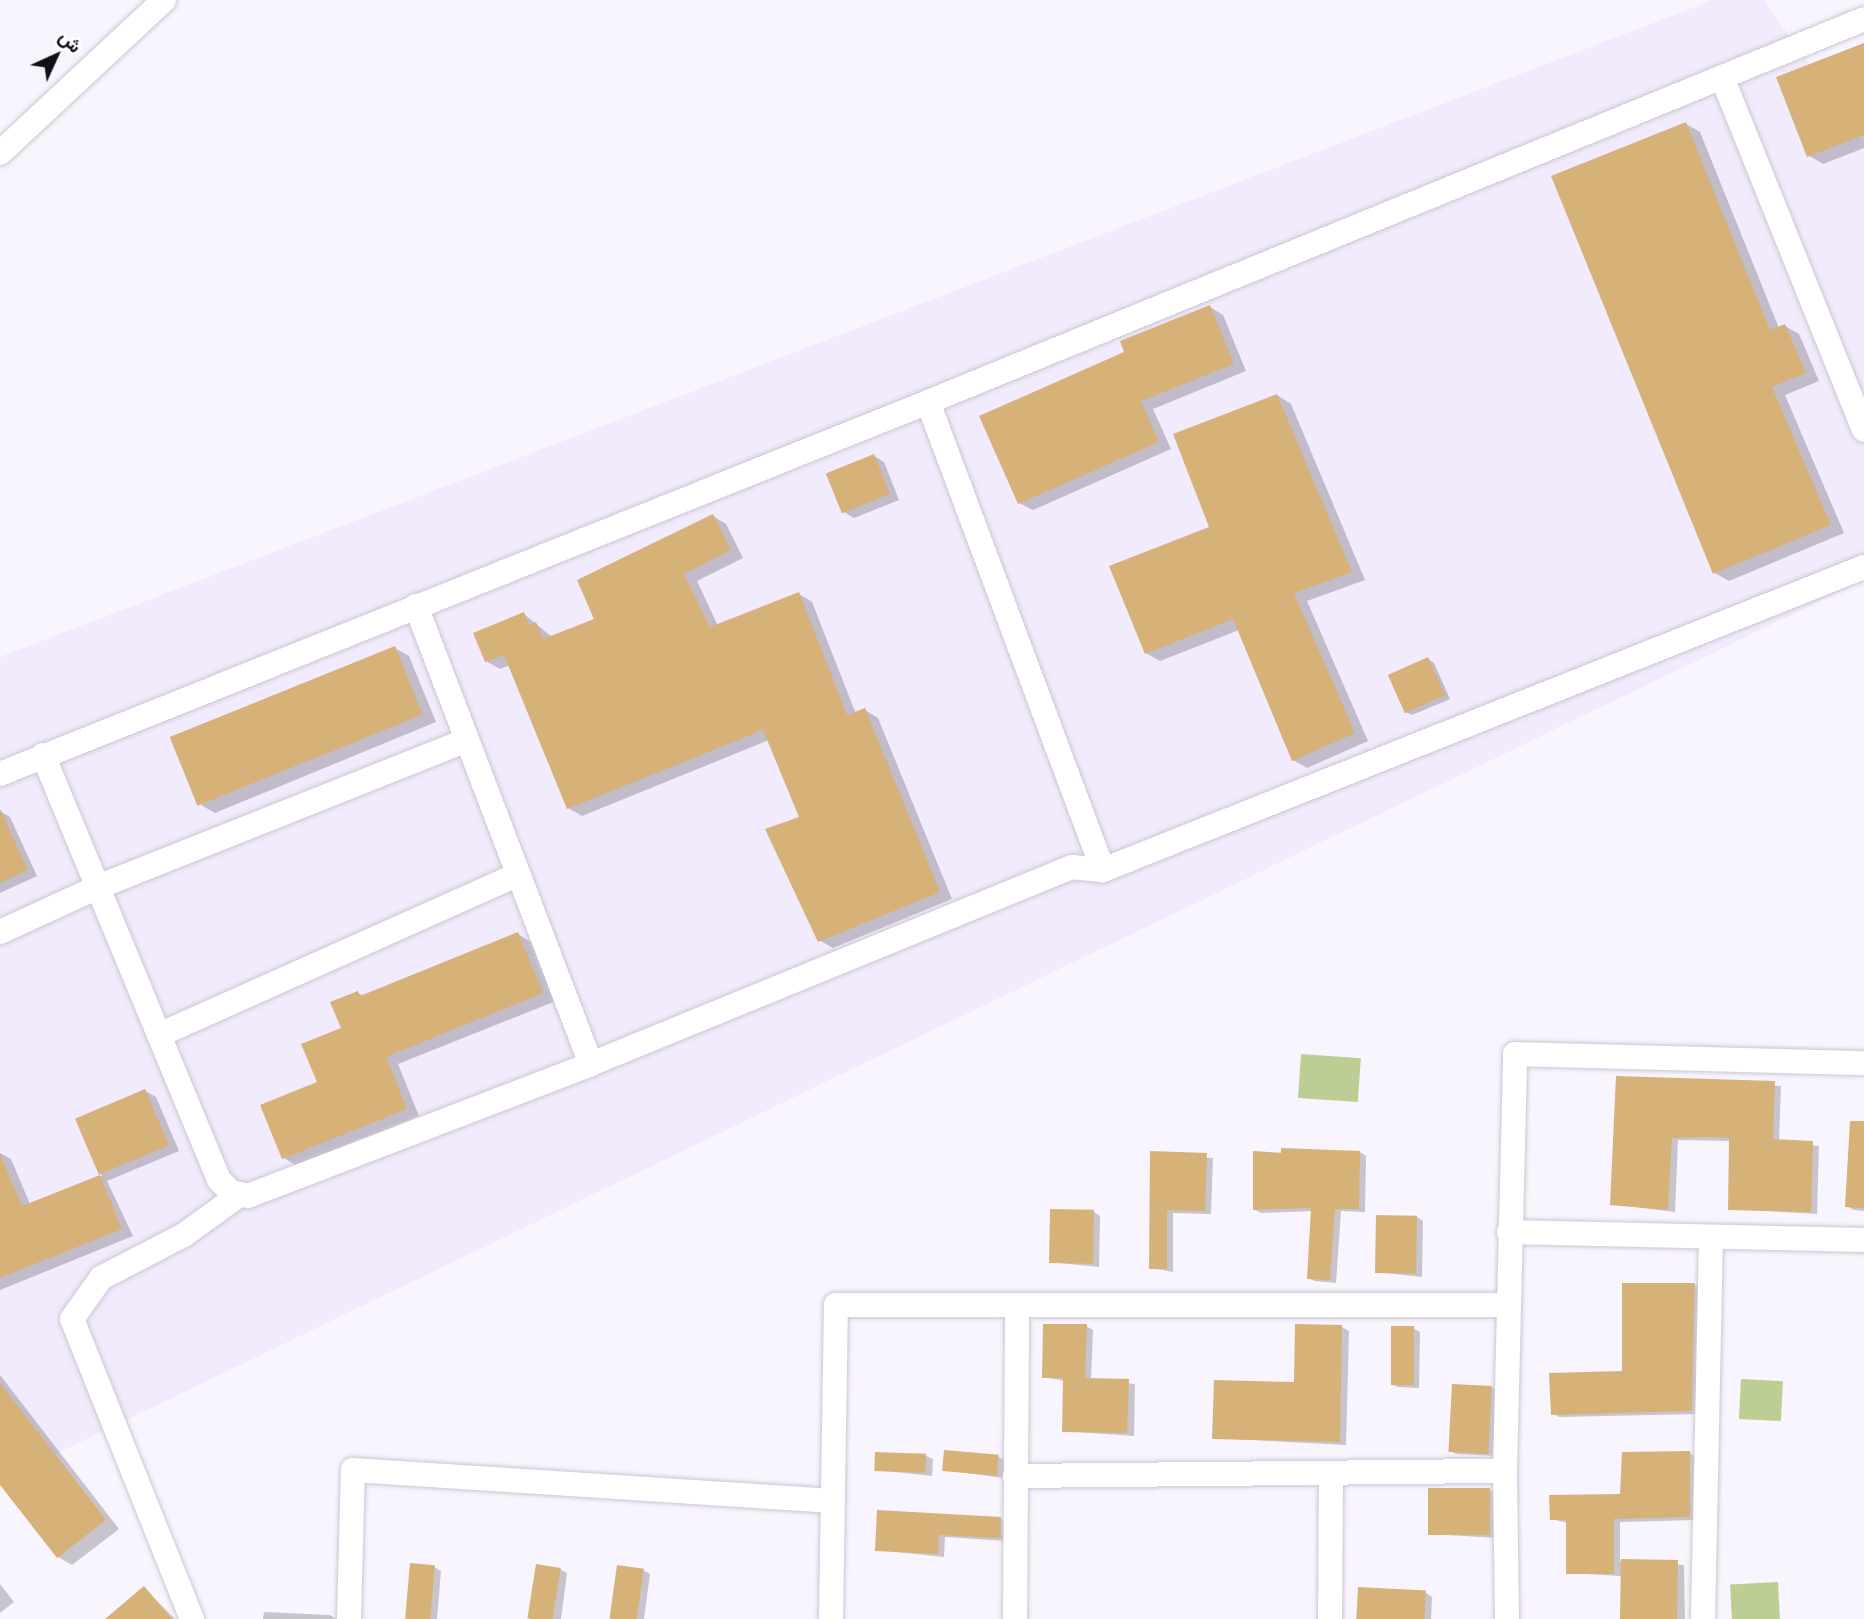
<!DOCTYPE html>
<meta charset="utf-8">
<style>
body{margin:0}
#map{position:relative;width:1864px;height:1619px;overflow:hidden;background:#f9f5fe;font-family:Mulish,Vazirmatn,sans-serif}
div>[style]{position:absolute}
.built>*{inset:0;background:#f2eafd}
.green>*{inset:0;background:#bdce95;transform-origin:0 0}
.shadow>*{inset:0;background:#0003}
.building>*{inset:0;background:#d6b279;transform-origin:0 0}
.roads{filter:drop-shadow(0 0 2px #ccc6d5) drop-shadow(0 0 2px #ccc6d5)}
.minor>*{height:24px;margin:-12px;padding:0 12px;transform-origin:12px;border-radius:12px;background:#fff}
span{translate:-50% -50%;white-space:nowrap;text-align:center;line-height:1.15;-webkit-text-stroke:7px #fff;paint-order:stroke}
.north{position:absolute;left:21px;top:21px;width:70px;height:70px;-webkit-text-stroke:5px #fff;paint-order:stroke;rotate:45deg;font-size:19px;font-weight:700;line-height:28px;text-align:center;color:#121015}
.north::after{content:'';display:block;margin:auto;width:24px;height:32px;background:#121015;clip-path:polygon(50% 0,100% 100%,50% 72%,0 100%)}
</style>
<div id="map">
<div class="built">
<i style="clip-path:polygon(1713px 0,1764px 0,1864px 142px,1864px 580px,0 1481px,0 657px)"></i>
</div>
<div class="green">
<i style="left:1301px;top:1054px;width:60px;height:44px;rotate:4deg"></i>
<i style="left:1741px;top:1379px;width:42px;height:40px;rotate:3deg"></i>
<i style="left:1778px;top:1582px;width:37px;height:48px;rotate:87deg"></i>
</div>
<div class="shadow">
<i style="clip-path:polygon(1864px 46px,1864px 148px,1823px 164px,1808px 155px)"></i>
<i style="clip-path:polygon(1686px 124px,1700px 132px,1779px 328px,1785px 326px,1799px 334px,1819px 381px,1785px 395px,1844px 533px,1729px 581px,1715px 573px)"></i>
<i style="clip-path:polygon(1210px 307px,1223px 315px,1246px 371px,1153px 409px,1171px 449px,1033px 510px,1019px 503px,1126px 353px)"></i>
<i style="clip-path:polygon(1277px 395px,1291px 404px,1365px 580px,1307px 601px,1368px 741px,1307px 768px,1293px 760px,1239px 630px,1160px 661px,1146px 653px)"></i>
<i style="clip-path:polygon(874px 456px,884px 462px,899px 500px,854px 518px,844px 512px)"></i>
<i style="clip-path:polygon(713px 516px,726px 524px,743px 558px,697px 581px,718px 626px,799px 594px,812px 602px,856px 714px,865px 710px,878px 718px,952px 899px,833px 948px,819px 940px,767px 830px,801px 818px,769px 740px,582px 816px,568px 808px,510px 665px,500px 669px,486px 661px,524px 614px,552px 637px,596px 620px)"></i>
<i style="clip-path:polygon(395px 648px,409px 656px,436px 722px,215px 813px,201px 805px)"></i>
<i style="clip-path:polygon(1428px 659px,1434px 663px,1450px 699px,1412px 715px,1406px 712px)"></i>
<i style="clip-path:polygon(0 811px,10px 817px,37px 876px,0 893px,0 900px)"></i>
<i style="clip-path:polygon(518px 934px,531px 942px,556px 1001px,398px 1064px,419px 1116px,297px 1166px,284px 1158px,358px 993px,364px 996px)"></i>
<i style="clip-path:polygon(1618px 1077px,1781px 1086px,1779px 1141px,1819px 1146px,1817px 1214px,1730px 1209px,1731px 1141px,1678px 1140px,1675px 1212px,1612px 1204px)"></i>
<i style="clip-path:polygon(145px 1091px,156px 1097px,179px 1151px,107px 1181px,133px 1236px,0 1290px,0 1153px,11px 1159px,30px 1204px,102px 1176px,78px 1120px)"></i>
<i style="clip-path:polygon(1864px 1143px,1864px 1211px,1854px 1210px,1847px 1206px)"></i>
<i style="clip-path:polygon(1360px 1152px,1366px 1156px,1365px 1212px,1341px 1211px,1336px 1283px,1315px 1281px,1308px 1278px,1313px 1211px,1261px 1213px,1254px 1209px,1255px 1153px)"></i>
<i style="clip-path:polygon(1152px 1153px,1213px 1158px,1211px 1214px,1173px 1213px,1173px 1272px,1151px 1268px)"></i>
<i style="clip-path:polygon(1094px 1212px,1100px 1216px,1099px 1267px,1050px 1262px)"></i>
<i style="clip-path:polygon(1417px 1217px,1423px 1221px,1422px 1277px,1376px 1272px)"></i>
<i style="clip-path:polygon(1695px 1285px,1701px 1289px,1699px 1414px,1559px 1417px,1553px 1413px,1624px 1372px)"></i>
<i style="clip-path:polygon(1086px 1326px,1093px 1330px,1091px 1380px,1135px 1384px,1134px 1436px,1063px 1431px,1065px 1381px,1043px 1377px)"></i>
<i style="clip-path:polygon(1342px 1327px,1349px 1331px,1346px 1445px,1214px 1438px,1295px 1384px)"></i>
<i style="clip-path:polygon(1413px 1328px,1420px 1332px,1419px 1388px,1398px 1387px,1391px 1384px)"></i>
<i style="clip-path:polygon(0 1375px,119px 1529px,72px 1565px,58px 1557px,0 1482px)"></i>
<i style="clip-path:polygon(1492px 1387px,1498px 1391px,1497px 1456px,1457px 1454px,1451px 1451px)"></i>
<i style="clip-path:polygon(1690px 1453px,1696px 1457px,1696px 1520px,1620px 1522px,1620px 1561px,1684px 1565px,1685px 1619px,1622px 1619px,1621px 1576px,1568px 1573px,1568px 1523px,1551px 1519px,1622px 1496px)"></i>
<i style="clip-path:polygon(926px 1456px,933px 1459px,932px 1476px,876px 1470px)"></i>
<i style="clip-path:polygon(998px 1457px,1005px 1460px,1003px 1478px,945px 1470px)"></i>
<i style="clip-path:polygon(1490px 1490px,1496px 1494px,1497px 1538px,1430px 1534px)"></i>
<i style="clip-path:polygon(1000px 1518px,1007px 1522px,1007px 1541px,945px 1537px,944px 1557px,877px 1550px)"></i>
<i style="clip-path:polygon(434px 1567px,441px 1571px,437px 1619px,407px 1619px)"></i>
<i style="clip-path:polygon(560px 1569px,567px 1573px,561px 1619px,530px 1619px)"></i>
<i style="clip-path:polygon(643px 1570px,650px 1574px,644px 1619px,612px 1619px)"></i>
<i style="clip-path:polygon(0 1584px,14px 1602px,0 1613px)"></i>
<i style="clip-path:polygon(144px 1588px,175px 1619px,107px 1619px)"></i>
<i style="clip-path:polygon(1426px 1593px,1432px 1597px,1431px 1619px,1358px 1619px)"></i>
<i style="clip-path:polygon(264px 1612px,330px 1615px,336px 1619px,263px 1619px)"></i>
</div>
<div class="building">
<i style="clip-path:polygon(1864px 43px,1864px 135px,1807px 157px,1776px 77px)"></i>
<i style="clip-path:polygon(1686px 122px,1770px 330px,1785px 324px,1806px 373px,1772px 387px,1831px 525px,1713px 574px,1551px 176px)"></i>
<i style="clip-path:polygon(1210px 305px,1234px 364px,1141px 401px,1159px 442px,1018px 504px,979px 416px,1124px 352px,1120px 341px)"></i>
<i style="clip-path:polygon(1277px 394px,1352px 572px,1294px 593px,1355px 733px,1292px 761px,1233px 619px,1145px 654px,1109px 566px,1209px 527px,1173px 434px)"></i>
<i style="left:874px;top:454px;width:43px;height:52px;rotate:68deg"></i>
<i style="clip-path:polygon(713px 514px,731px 550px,684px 574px,710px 627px,799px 592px,847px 715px,865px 708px,940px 892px,818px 942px,765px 829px,799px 817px,763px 730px,567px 809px,504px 655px,485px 662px,473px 633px,524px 612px,529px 625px,536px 622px,543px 639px,594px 619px,577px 580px)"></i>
<i style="left:395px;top:646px;width:74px;height:243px;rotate:68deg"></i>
<i style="left:1428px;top:657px;width:42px;height:44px;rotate:66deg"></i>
<i style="clip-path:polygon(0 809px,28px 870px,0 883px)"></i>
<i style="clip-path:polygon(518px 932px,543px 993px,386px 1057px,407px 1109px,282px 1159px,260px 1105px,317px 1082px,301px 1044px,341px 1028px,330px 1002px,358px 991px,360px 996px)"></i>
<i style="clip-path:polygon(1616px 1076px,1775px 1081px,1773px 1139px,1813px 1141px,1811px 1212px,1728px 1210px,1729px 1138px,1712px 1137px,1672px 1138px,1668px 1210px,1610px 1205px)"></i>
<i style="left:145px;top:1089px;width:61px;height:76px;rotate:67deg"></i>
<i style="clip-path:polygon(1850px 1121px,1864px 1121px,1864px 1208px,1845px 1207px)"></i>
<i style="clip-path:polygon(1281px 1148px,1360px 1151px,1359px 1209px,1335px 1209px,1330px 1280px,1307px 1279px,1311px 1208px,1253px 1210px,1253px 1151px,1281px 1153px)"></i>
<i style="clip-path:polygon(1150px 1151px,1207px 1153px,1205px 1211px,1167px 1210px,1167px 1269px,1149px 1269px)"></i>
<i style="clip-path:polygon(0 1154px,22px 1206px,100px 1175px,122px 1229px,0 1278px)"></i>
<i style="left:1050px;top:1209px;width:44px;height:54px;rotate:1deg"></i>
<i style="left:1376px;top:1215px;width:41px;height:58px;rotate:1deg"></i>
<i style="clip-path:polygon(1622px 1283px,1695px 1283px,1692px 1411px,1551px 1415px,1549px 1373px,1622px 1371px)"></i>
<i style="clip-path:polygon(1043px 1324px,1087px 1324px,1085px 1378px,1129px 1379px,1127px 1433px,1062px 1432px,1063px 1378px,1042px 1378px)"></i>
<i style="clip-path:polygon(1295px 1324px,1342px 1325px,1340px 1442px,1212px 1439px,1214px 1380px,1294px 1382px)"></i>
<i style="left:1391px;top:1326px;width:23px;height:59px"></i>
<i style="clip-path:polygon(0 1383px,106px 1520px,57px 1558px,0 1485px)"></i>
<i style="left:1452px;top:1384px;width:40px;height:68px;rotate:3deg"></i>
<i style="left:944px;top:1450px;width:55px;height:21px;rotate:5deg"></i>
<i style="clip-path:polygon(1690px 1451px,1690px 1517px,1614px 1519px,1614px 1574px,1566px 1574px,1566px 1520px,1550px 1520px,1549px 1495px,1620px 1494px,1622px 1452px)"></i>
<i style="left:875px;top:1452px;width:51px;height:19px;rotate:2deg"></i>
<i style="left:1428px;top:1488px;width:62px;height:47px"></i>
<i style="clip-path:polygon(877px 1510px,1001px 1517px,1001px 1538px,939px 1535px,938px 1554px,875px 1551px)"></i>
<i style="left:1621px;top:1559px;width:57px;height:60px;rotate:1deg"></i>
<i style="left:410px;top:1563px;width:25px;height:56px;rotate:5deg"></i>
<i style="left:536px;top:1564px;width:25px;height:55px;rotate:9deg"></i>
<i style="left:617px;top:1565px;width:27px;height:54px;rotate:8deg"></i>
<i style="clip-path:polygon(144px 1586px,172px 1619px,105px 1619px)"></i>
<i style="left:1358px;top:1587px;width:68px;height:32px;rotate:3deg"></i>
</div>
<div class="roads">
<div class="minor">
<i style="left:1722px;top:77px;width:380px;rotate:68.1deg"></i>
<i style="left:0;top:153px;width:224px;rotate:-43deg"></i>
<i style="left:928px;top:402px;width:500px;rotate:69.5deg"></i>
<i style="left:416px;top:606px;width:490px;rotate:69.1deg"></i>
<i style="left:43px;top:755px;width:460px;rotate:67.5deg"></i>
<i style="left:219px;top:1180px;width:17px;rotate:45deg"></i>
<i style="left:231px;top:1192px;width:17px;rotate:13deg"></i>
<i style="left:248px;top:1196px;width:368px;rotate:-21deg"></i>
<i style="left:591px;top:1064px;width:520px;rotate:-22.27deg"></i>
<i style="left:1072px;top:867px;width:31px;rotate:6deg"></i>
<i style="left:1103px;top:870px;width:819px;rotate:-21.71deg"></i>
<i style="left:0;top:774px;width:1000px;rotate:-21.84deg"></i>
<i style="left:928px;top:402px;width:1011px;rotate:-22.25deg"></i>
<i style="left:0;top:932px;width:108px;rotate:-24.7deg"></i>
<i style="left:98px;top:887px;width:397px;rotate:-21.7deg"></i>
<i style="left:159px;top:1035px;width:394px;rotate:-24.1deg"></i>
<i style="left:1509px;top:1232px;width:355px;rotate:1.3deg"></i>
<i style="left:1015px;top:1476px;width:490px;rotate:-0.6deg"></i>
<i style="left:192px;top:1619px;width:323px;rotate:-111.8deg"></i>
<i style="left:72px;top:1319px;width:50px;rotate:-54.7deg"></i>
<i style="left:101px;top:1278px;width:93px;rotate:-27.4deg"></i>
<i style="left:184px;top:1235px;width:68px;rotate:-36deg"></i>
<i style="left:349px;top:1619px;width:149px;rotate:-88.5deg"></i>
<i style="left:353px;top:1470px;width:481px;rotate:3.7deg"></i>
<i style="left:831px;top:1619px;width:314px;rotate:-89.1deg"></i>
<i style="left:836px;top:1305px;width:672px"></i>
<i style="left:1015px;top:1619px;width:314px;rotate:-89.6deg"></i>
<i style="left:1330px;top:1619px;width:144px;rotate:-89.6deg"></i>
<i style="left:1507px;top:1619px;width:148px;rotate:-90.8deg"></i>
<i style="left:1505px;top:1471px;width:417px;rotate:-88.6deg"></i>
<i style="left:1515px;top:1054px;width:349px;rotate:1.5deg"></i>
<i style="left:1703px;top:1619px;width:382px;rotate:-88.8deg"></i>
</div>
</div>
<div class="north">ش</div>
</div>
